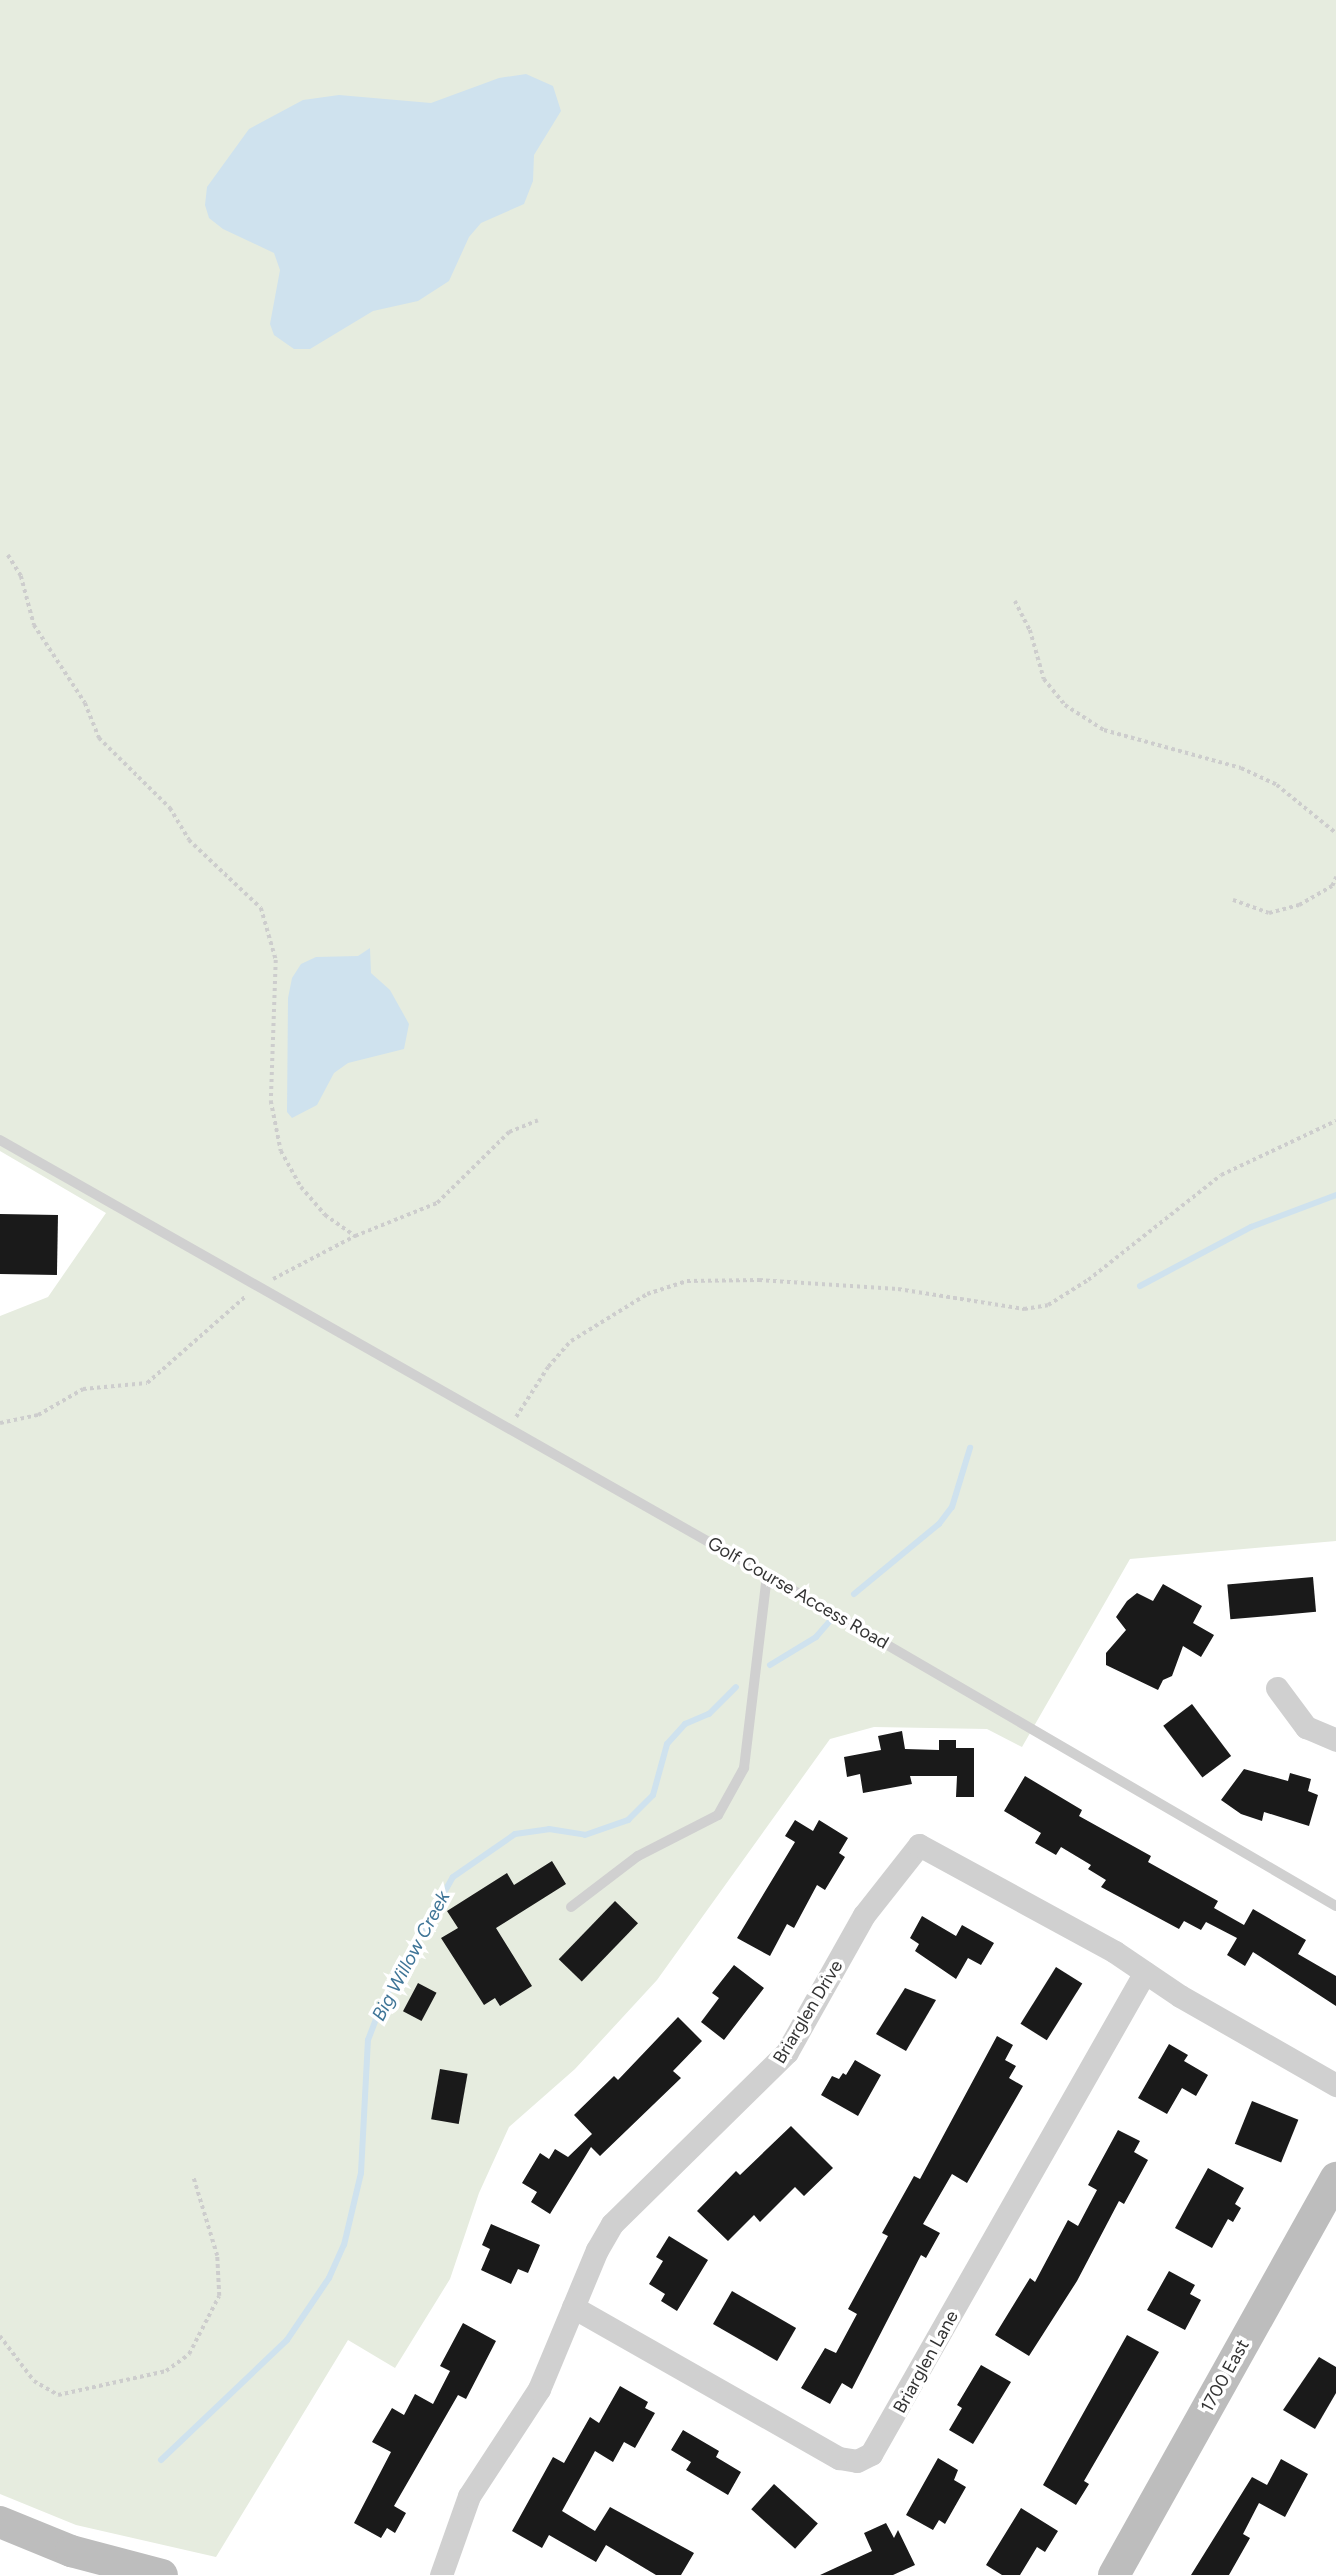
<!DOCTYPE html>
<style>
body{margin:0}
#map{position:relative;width:1336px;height:2575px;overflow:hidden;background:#fff;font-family:Figtree,sans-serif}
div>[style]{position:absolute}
.green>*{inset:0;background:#e6ecdf}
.water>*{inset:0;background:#cfe2ee}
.stream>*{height:6px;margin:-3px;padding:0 3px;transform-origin:3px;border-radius:3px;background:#cfe2ee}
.building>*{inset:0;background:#1a1a1a;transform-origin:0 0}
.path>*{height:3.5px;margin-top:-1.75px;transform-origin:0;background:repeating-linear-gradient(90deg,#cdcdcd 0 3.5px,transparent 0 7px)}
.lane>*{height:10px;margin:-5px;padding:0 5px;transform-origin:5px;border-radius:5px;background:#d0d0d0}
.street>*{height:23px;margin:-11.5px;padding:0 11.5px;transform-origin:11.5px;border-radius:11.5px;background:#d0d0d0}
.secondary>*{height:32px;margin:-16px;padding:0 16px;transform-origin:16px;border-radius:16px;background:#bdbdbd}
span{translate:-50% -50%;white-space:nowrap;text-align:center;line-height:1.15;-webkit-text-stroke:7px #fff;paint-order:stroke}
.street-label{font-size:18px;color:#333}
.water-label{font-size:19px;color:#3f7597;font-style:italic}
</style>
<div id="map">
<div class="green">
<i style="clip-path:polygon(0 0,1336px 0,1336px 1541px,1130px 1559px,1022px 1747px,987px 1729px,874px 1727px,830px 1739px,657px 1980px,575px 2069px,509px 2127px,479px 2193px,450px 2279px,395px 2368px,348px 2340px,216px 2557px,76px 2525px,0 2494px,0 1316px,48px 1297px,106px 1213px,0 1151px)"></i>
</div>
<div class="water">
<i style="clip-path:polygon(526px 74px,553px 86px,561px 111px,534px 155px,533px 181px,524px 204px,481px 223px,469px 237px,449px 281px,418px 301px,373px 311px,310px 349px,294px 349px,274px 335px,270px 324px,280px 270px,274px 253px,223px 229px,209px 218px,205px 205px,207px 187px,249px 129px,303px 100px,339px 95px,431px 103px,499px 78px)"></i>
<i style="clip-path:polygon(370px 948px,371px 973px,390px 990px,409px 1024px,404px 1049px,348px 1063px,334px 1073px,317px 1105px,292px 1118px,287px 1112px,288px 998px,292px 978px,301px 964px,316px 957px,358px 956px)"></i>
</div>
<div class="stream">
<i style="left:1140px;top:1286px;width:126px;rotate:-28deg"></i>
<i style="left:1251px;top:1227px;width:91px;rotate:-20.6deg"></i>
<i style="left:854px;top:1594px;width:110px;rotate:-39.5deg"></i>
<i style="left:939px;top:1524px;width:21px;rotate:-53deg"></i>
<i style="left:952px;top:1507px;width:62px;rotate:-73deg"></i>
<i style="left:770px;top:1665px;width:54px;rotate:-31.3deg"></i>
<i style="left:816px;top:1637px;width:23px;rotate:-49deg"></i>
<i style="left:161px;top:2460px;width:174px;rotate:-43.6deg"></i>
<i style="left:287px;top:2340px;width:75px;rotate:-55.9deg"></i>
<i style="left:329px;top:2278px;width:36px;rotate:-66deg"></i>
<i style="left:344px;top:2245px;width:74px;rotate:-76.7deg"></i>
<i style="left:361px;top:2173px;width:133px;rotate:-87deg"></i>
<i style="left:368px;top:2040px;width:42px;rotate:-69deg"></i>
<i style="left:383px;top:2001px;width:142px;rotate:-60.6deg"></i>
<i style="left:453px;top:1877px;width:75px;rotate:-34.7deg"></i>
<i style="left:515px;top:1834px;width:34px;rotate:-8deg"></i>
<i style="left:549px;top:1829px;width:36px;rotate:9deg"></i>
<i style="left:585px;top:1835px;width:46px;rotate:-19.2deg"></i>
<i style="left:628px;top:1820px;width:35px;rotate:-45deg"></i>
<i style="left:653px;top:1795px;width:53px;rotate:-74.6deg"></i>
<i style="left:667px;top:1744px;width:27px;rotate:-48deg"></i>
<i style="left:685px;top:1724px;width:26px;rotate:-23deg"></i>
<i style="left:709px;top:1714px;width:38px;rotate:-45deg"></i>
</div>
<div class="building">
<i style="left:0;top:1214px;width:58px;height:60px;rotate:1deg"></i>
<i style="left:1313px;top:1577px;width:35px;height:86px;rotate:85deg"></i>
<i style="clip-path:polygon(1163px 1584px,1202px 1606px,1193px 1623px,1214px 1635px,1201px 1657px,1183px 1646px,1172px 1676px,1163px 1680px,1158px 1690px,1106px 1665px,1106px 1653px,1126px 1630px,1116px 1617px,1127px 1601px,1137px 1593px,1153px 1601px)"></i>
<i style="left:1192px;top:1704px;width:65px;height:36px;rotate:53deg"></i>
<i style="clip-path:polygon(902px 1731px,905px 1749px,939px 1750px,939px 1740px,956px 1740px,956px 1748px,974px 1748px,974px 1797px,956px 1797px,957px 1776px,910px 1776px,912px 1784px,863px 1793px,860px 1774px,847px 1777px,844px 1757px,881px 1750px,878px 1736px)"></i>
<i style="clip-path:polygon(1244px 1769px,1288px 1781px,1290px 1773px,1311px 1779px,1308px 1791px,1318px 1795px,1309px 1826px,1264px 1812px,1262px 1821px,1241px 1814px,1221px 1800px)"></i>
<i style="clip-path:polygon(1025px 1776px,1082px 1810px,1079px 1816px,1151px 1856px,1148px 1862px,1218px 1901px,1214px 1908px,1244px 1925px,1253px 1909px,1306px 1940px,1298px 1954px,1336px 1976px,1336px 2006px,1253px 1952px,1245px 1966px,1227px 1955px,1237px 1938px,1206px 1922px,1201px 1930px,1184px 1921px,1179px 1929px,1101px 1887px,1106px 1880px,1088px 1869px,1091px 1865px,1061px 1847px,1056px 1855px,1035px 1843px,1041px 1833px,1004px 1811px)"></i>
<i style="clip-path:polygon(795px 1820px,813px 1831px,819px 1820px,848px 1838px,839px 1853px,845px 1857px,825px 1890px,817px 1885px,794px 1928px,787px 1924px,770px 1956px,737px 1938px,795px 1842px,785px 1836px)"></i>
<i style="clip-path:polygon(552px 1861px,566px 1884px,496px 1928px,532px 1986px,500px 2006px,495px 1998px,484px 2005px,441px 1938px,458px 1928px,447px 1911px,507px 1873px,514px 1885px)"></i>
<i style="left:615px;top:1901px;width:32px;height:81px;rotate:44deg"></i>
<i style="clip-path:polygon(922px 1916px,956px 1936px,962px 1925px,994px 1943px,981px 1965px,968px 1958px,956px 1979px,915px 1951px,919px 1944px,910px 1938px)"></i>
<i style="clip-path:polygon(734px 1965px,764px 1988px,724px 2040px,701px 2022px,719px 1998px,712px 1993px)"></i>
<i style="left:1056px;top:1967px;width:31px;height:67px;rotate:32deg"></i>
<i style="left:418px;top:1983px;width:21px;height:32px;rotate:28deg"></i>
<i style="clip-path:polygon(905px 1988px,936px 2000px,906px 2051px,876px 2034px)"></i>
<i style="clip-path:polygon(678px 2017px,702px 2041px,673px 2071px,681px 2078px,600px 2156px,591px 2147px,550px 2214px,531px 2202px,537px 2192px,522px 2183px,540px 2153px,549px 2159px,555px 2149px,568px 2157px,592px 2134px,574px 2115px,614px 2076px,618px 2080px)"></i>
<i style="clip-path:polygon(997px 2036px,1013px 2045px,1005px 2060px,1016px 2066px,1009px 2078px,1023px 2086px,967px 2183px,952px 2174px,923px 2224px,940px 2233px,926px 2258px,921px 2255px,852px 2389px,842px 2383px,830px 2404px,801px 2388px,825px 2348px,836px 2353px,857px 2314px,848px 2309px,888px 2236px,882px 2233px,914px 2176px,920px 2179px)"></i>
<i style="clip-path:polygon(1169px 2044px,1188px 2055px,1184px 2061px,1208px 2075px,1196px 2096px,1182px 2088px,1167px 2114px,1138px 2098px)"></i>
<i style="clip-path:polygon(855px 2060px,881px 2075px,858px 2116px,821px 2095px,832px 2076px,839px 2079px,843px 2073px,846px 2075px)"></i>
<i style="left:440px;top:2069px;width:28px;height:51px;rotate:10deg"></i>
<i style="left:1252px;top:2101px;width:50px;height:46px;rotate:22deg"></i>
<i style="clip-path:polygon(791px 2126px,833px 2168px,804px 2196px,795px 2187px,760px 2222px,754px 2215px,728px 2241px,697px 2211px,736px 2171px,740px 2175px)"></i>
<i style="clip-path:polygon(1118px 2130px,1140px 2141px,1134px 2152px,1148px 2160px,1124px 2204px,1119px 2201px,1077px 2281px,1029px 2356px,995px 2335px,1030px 2278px,1035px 2282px,1068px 2220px,1078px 2226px,1097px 2190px,1088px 2185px)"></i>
<i style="clip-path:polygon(1208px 2168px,1244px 2188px,1235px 2204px,1241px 2208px,1233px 2222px,1228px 2219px,1212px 2248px,1175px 2228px)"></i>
<i style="clip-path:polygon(491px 2224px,540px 2245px,528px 2273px,518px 2269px,511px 2284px,481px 2270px,490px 2249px,482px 2245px)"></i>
<i style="clip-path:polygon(669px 2236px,708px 2260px,677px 2311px,661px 2301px,665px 2294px,649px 2284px,663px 2261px,656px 2257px)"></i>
<i style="clip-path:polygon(1169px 2271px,1195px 2285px,1190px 2294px,1201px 2300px,1185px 2330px,1147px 2310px)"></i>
<i style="left:732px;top:2291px;width:74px;height:38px;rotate:30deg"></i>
<i style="clip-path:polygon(463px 2323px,496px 2341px,466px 2399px,458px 2395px,394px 2506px,406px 2513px,395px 2533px,387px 2528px,381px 2538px,354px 2523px,391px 2452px,372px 2442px,392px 2408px,404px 2415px,415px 2394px,433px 2404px,450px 2371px,440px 2366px)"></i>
<i style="clip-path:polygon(1127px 2335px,1159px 2352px,1084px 2481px,1089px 2484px,1076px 2505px,1043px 2485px)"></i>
<i style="clip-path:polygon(1319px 2357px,1336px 2367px,1336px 2393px,1315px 2429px,1283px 2410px)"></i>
<i style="clip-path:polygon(981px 2365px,1011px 2382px,973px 2444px,949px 2430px,962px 2408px,957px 2405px)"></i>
<i style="clip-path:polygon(620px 2386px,648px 2402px,645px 2408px,655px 2413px,635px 2448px,624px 2442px,613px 2462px,595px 2451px,562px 2511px,595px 2531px,610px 2507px,694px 2553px,681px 2575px,656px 2575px,606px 2545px,596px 2562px,549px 2535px,542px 2548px,512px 2531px,553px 2457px,564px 2463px,590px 2417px,599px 2423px)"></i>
<i style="clip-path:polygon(683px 2430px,719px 2451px,716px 2457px,741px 2472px,728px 2495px,686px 2470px,691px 2462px,671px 2450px)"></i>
<i style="clip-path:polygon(938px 2458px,958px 2470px,954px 2480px,966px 2487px,945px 2524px,939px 2520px,933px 2530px,906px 2515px)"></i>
<i style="clip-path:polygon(1281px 2459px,1308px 2474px,1285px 2517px,1259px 2503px,1243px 2534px,1250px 2538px,1229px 2575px,1191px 2575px,1252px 2477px,1267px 2485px)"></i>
<i style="left:774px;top:2484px;width:59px;height:34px;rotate:42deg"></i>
<i style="clip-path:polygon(1021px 2508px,1058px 2531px,1045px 2552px,1037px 2547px,1020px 2575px,1002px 2575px,986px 2565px)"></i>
<i style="clip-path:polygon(886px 2523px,894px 2538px,898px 2530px,915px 2565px,893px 2575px,820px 2575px,872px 2551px,864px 2533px)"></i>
</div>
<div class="path">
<i style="left:8px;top:555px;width:25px;rotate:58deg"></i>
<i style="left:21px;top:576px;width:51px;rotate:75.1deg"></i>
<i style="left:34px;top:625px;width:93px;rotate:56.8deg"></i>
<i style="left:85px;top:703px;width:38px;rotate:68deg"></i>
<i style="left:99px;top:738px;width:100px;rotate:44.6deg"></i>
<i style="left:170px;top:808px;width:37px;rotate:59deg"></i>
<i style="left:189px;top:840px;width:99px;rotate:43.4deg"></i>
<i style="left:261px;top:908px;width:54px;rotate:73.9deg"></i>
<i style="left:276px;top:960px;width:141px;rotate:92deg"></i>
<i style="left:271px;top:1101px;width:51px;rotate:78.7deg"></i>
<i style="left:281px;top:1151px;width:41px;rotate:60.9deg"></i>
<i style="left:301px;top:1187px;width:37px;rotate:49deg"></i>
<i style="left:325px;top:1215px;width:37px;rotate:35deg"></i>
<i style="left:1015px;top:601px;width:33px;rotate:63deg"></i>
<i style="left:1030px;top:630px;width:51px;rotate:74.1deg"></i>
<i style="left:1044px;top:679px;width:33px;rotate:51deg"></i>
<i style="left:1065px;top:705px;width:46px;rotate:32.7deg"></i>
<i style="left:1104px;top:730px;width:142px;rotate:15.5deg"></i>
<i style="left:1241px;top:768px;width:40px;rotate:25deg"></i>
<i style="left:1277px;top:785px;width:76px;rotate:39.1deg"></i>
<i style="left:1233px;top:900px;width:38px;rotate:20deg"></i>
<i style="left:1269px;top:913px;width:31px;rotate:-15deg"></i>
<i style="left:1299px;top:905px;width:38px;rotate:-30deg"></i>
<i style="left:1332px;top:886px;width:10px;rotate:-66deg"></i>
<i style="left:273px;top:1279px;width:93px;rotate:-27.7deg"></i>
<i style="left:355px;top:1236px;width:88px;rotate:-21.9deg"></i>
<i style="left:437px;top:1203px;width:101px;rotate:-44.6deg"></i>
<i style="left:509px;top:1132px;width:31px;rotate:-22deg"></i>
<i style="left:516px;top:1417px;width:59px;rotate:-57.4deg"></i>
<i style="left:548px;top:1367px;width:35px;rotate:-49deg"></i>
<i style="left:571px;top:1341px;width:89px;rotate:-31.7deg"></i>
<i style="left:647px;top:1294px;width:42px;rotate:-18deg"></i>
<i style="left:687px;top:1281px;width:72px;rotate:-0.8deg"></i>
<i style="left:759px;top:1280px;width:139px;rotate:3.7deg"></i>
<i style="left:898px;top:1289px;width:128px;rotate:9deg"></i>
<i style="left:1024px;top:1309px;width:24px;rotate:-9deg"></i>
<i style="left:1048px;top:1305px;width:47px;rotate:-32deg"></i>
<i style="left:1088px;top:1280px;width:169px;rotate:-38.3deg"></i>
<i style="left:1221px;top:1175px;width:127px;rotate:-25.2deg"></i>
<i style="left:0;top:1423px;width:39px;rotate:-12deg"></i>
<i style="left:38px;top:1415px;width:52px;rotate:-30deg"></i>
<i style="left:83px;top:1389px;width:64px;rotate:-5.4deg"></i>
<i style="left:147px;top:1383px;width:132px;rotate:-41.3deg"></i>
<i style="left:0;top:2336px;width:56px;rotate:52.9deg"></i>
<i style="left:34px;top:2381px;width:28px;rotate:30deg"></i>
<i style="left:58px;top:2395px;width:111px;rotate:-12.5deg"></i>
<i style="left:166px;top:2371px;width:29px;rotate:-36deg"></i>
<i style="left:189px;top:2354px;width:65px;rotate:-62.7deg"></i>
<i style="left:219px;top:2296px;width:40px;rotate:-92.9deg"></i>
<i style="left:217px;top:2256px;width:83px;rotate:-106.9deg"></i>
</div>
<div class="lane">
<i style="left:0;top:1140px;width:882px;rotate:29.56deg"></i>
<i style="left:767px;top:1575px;width:658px;rotate:30.19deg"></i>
<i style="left:571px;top:1907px;width:84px;rotate:-37.3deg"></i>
<i style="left:638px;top:1856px;width:90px;rotate:-27.1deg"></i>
<i style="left:718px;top:1815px;width:54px;rotate:-61deg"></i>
<i style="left:744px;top:1768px;width:194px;rotate:-83.2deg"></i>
</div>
<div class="street">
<i style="left:1277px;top:1688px;width:49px;rotate:53.4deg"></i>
<i style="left:1306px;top:1727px;width:33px;rotate:23deg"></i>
<i style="left:573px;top:2307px;width:306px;rotate:29.6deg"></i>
<i style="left:839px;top:2458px;width:18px;rotate:9deg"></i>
<i style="left:857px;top:2461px;width:16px;rotate:-27deg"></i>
<i style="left:871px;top:2454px;width:554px;rotate:-60.38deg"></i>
<i style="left:441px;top:2575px;width:84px;rotate:-70.5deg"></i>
<i style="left:469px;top:2496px;width:128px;rotate:-56.8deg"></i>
<i style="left:539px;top:2389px;width:151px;rotate:-67.4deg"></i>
<i style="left:597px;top:2250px;width:30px;rotate:-60deg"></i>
<i style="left:612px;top:2224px;width:245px;rotate:-44.5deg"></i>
<i style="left:787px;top:2052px;width:157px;rotate:-60.7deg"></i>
<i style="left:864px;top:1915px;width:89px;rotate:-51.8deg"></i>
<i style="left:919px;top:1845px;width:223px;rotate:28.6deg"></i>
<i style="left:1115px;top:1952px;width:78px;rotate:34.1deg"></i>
<i style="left:1180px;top:1996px;width:180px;rotate:29.7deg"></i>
</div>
<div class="secondary">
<i style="left:0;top:2522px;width:77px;rotate:22.2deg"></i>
<i style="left:71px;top:2551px;width:94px;rotate:14.8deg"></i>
<i style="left:1114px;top:2575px;width:455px;rotate:-60.8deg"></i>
</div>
<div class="street-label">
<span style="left:798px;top:1593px;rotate:30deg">Golf Course Access Road</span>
<span style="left:808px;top:2012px;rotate:-59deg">Briarglen Drive</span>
<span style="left:926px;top:2362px;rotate:-61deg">Briarglen Lane</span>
<span style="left:1225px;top:2376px;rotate:-61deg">1700 East</span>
</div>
<div class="water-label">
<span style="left:411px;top:1956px;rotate:-62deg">Big Willow Creek</span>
</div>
</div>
